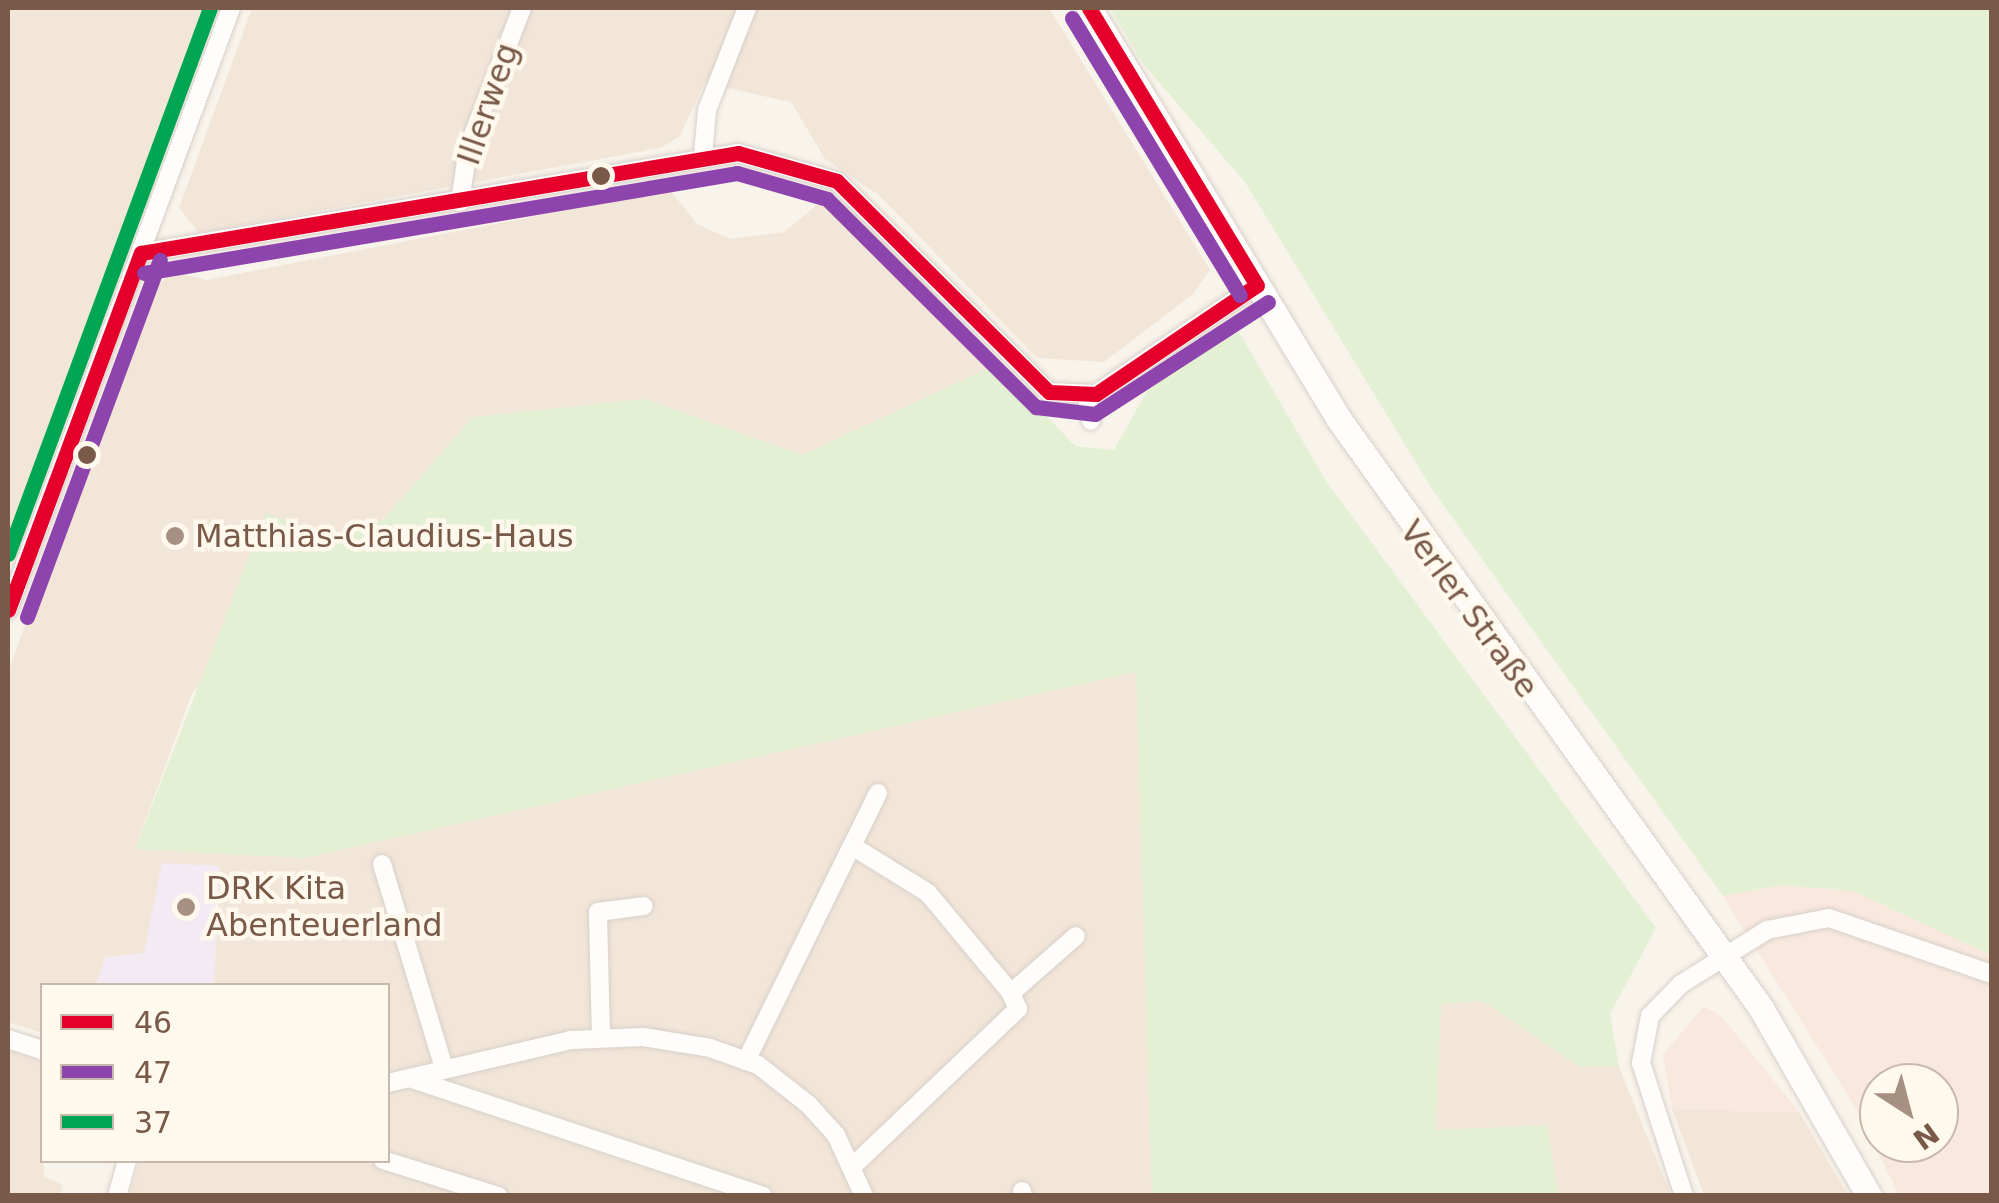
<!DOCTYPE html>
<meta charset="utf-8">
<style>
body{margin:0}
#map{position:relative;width:1999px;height:1203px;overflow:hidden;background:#f8f3eb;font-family:"DejaVu Sans",sans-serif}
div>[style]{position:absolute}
.residential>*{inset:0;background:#f2e6d8}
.commercial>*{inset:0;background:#f9e8de}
.education>*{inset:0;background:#f4eaf3}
.green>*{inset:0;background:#e4f0d4}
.roads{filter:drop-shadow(0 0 2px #d7d0c9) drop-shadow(0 0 2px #d7d0c9)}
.minor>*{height:18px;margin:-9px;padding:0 9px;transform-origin:9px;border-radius:9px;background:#fefdfc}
.secondary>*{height:25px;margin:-12.5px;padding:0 12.5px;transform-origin:12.5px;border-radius:12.5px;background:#fefdfc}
.bus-1>*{height:15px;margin:-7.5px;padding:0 7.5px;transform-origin:7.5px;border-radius:7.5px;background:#e4002b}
.bus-2>*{height:15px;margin:-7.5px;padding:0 7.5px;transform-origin:7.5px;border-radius:7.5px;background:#8e44ad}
.bus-3>*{height:15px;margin:-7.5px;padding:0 7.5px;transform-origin:7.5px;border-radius:7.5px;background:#00a651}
.dots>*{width:28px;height:28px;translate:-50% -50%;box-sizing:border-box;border:5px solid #fff8ed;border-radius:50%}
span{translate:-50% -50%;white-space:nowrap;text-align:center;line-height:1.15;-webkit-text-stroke:9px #fff8ed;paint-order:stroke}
.street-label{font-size:32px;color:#795a48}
.poi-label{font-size:32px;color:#795a48}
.left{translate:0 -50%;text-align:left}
.frame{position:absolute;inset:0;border:10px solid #795a48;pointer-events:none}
.legend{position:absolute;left:40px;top:983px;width:350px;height:180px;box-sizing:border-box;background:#fff8ed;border:2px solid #c9b9ab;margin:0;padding:12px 18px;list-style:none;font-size:30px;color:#795a48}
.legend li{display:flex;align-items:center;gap:20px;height:50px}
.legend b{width:50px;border:2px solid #c9b9ab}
.north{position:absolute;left:1859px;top:1063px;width:100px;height:100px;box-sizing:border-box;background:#fff8ed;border:2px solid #c9b9ab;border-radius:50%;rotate:144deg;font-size:28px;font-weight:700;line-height:40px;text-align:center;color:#795a48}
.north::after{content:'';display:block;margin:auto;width:35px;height:45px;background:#a59081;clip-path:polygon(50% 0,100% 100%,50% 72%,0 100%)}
</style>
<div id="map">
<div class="residential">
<i style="clip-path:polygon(8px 8px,214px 8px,8px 566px)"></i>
<i style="clip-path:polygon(252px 8px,1049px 8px,1210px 270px,1192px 295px,1104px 362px,1037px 358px,880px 196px,825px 159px,791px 102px,704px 83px,680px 136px,660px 148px,199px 233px,179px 208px)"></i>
<i style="clip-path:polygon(670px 190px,697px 224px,730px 239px,784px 232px,831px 193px,869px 220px,998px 364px,802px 455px,645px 399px,473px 417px,384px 519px,329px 536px,192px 693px,135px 849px,305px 858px,1137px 671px,1152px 1195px,129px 1195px,140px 1161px,388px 1160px,388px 986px,42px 986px,42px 1033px,8px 1022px,8px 672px,146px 295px,174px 271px,206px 280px)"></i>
<i style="clip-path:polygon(1483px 1001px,1580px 1067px,1619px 1067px,1671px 1195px,1558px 1195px,1547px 1125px,1435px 1131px,1441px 1003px)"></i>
<i style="clip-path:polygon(8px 1050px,42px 1061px,44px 1177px,63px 1185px,60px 1195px,8px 1196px)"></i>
<i style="clip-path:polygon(1672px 1109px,1799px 1112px,1848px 1195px,1704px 1195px)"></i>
</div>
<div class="commercial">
<i style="clip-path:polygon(evenodd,1782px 885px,1853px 891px,1991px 955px,1991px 1195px,1899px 1195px,1854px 1105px,1723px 896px,1782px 885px,1879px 1083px,1939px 1083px,1939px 1143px,1879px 1143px,1879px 1083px)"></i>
<i style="clip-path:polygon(1704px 1006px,1722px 1017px,1799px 1112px,1672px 1109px,1663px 1055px)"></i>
</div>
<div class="education">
<i style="clip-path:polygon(162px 863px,220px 866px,214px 985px,96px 985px,105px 957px,144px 953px)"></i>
</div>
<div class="green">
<i style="clip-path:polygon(1110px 8px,1991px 8px,1991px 955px,1853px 891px,1782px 885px,1723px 896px,1432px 489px,1245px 182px,1144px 65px)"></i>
<i style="clip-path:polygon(1239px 332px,1326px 481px,1656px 928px,1610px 1014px,1619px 1067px,1580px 1067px,1483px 1001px,1441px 1004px,1435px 1130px,1547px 1125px,1558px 1195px,1152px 1195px,1136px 672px,305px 858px,135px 849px,266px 513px,329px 536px,384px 519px,473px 417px,645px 399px,802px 455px,998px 364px,1075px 446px,1114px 450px,1155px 377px)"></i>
</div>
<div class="roads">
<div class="minor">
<i style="left:703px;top:155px;width:45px;rotate:-84.9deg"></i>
<i style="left:707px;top:110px;width:110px;rotate:-68.6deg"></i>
<i style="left:460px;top:202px;width:55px;rotate:-81.6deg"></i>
<i style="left:468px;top:148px;width:150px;rotate:-68.9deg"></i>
<i style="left:141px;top:253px;width:605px;rotate:-9.51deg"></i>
<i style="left:738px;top:153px;width:103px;rotate:15.8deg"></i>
<i style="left:837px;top:181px;width:299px;rotate:44.9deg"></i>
<i style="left:1049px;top:392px;width:47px;rotate:2.4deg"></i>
<i style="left:1096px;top:394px;width:194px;rotate:-34.1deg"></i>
<i style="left:1087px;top:396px;width:25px;rotate:81deg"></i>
<i style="left:8px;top:610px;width:642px;rotate:-69.67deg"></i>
<i style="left:852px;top:846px;width:59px;rotate:-63.9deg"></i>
<i style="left:382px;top:864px;width:213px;rotate:73.1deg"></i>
<i style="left:601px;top:1038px;width:126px;rotate:-91.4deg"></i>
<i style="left:598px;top:912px;width:46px;rotate:-7.4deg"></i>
<i style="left:8px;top:1039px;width:36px;rotate:18deg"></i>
<i style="left:746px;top:1061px;width:240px;rotate:-63.8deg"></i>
<i style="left:852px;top:846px;width:89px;rotate:31.7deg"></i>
<i style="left:928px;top:893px;width:130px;rotate:50.3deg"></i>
<i style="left:1011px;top:993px;width:86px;rotate:-41.2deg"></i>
<i style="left:409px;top:1078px;width:373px;rotate:18.4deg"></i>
<i style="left:388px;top:1083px;width:188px;rotate:-13.2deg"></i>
<i style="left:571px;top:1040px;width:72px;rotate:-2.4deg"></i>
<i style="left:643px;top:1037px;width:68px;rotate:9.3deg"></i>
<i style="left:710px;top:1048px;width:51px;rotate:19.5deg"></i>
<i style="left:758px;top:1065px;width:63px;rotate:38deg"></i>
<i style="left:808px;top:1104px;width:42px;rotate:47.9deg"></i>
<i style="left:836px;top:1135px;width:67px;rotate:65.3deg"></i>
<i style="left:383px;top:1160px;width:121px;rotate:17.4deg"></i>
<i style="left:853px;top:1166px;width:228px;rotate:-43.6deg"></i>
<i style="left:1018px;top:1009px;width:17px;rotate:-114deg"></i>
<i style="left:1022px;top:1191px;width:5px;rotate:79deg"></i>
<i style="left:117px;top:1196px;width:37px;rotate:-74deg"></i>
<i style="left:1684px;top:1196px;width:140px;rotate:-107.9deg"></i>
<i style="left:1641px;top:1063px;width:48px;rotate:-79.2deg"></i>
<i style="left:1650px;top:1016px;width:45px;rotate:-45.9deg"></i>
<i style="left:1681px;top:984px;width:102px;rotate:-32.1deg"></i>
<i style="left:1767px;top:930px;width:63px;rotate:-11deg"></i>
<i style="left:1829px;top:918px;width:172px;rotate:19deg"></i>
</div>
<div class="secondary">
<i style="left:1089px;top:8px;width:480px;rotate:58.7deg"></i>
<i style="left:1338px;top:418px;width:726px;rotate:54.36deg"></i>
<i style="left:1761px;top:1008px;width:217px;rotate:60.1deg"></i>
</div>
</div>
<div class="bus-1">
<i style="left:1089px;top:8px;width:324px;rotate:58.8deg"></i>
<i style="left:141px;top:253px;width:605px;rotate:-9.51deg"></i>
<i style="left:738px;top:153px;width:103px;rotate:15.8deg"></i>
<i style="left:837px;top:181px;width:299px;rotate:44.9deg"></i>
<i style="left:1049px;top:392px;width:47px;rotate:2.4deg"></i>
<i style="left:1096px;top:394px;width:194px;rotate:-34.1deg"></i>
<i style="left:8px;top:610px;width:381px;rotate:-69.6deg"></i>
</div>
<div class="bus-2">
<i style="left:1072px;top:18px;width:324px;rotate:58.8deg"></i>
<i style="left:144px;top:273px;width:601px;rotate:-9.57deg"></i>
<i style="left:737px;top:173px;width:94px;rotate:16.1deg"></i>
<i style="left:827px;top:199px;width:295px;rotate:44.9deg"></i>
<i style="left:1036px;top:407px;width:59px;rotate:6.8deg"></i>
<i style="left:1095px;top:414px;width:206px;rotate:-32.9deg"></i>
<i style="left:27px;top:617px;width:381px;rotate:-69.6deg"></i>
</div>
<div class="bus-3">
<i style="left:8px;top:554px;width:582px;rotate:-69.7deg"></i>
</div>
<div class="dots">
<i style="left:601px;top:176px;background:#795a48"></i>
<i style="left:87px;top:455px;background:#795a48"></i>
<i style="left:175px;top:536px;background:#a59081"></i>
<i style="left:186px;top:907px;background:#a59081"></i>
</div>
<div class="street-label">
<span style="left:488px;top:104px;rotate:-71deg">Illerweg</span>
<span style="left:1469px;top:609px;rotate:54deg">Verler Straße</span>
</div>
<div class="poi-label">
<span class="left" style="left:195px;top:536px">Matthias-Claudius-Haus</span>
<span class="left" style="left:206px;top:907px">DRK Kita<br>Abenteuerland</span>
</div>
<div class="frame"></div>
<ul class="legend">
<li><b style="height:12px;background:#e4002b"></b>46</li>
<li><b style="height:12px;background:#8e44ad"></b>47</li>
<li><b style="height:12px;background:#00a651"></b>37</li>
</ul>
<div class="north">N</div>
</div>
